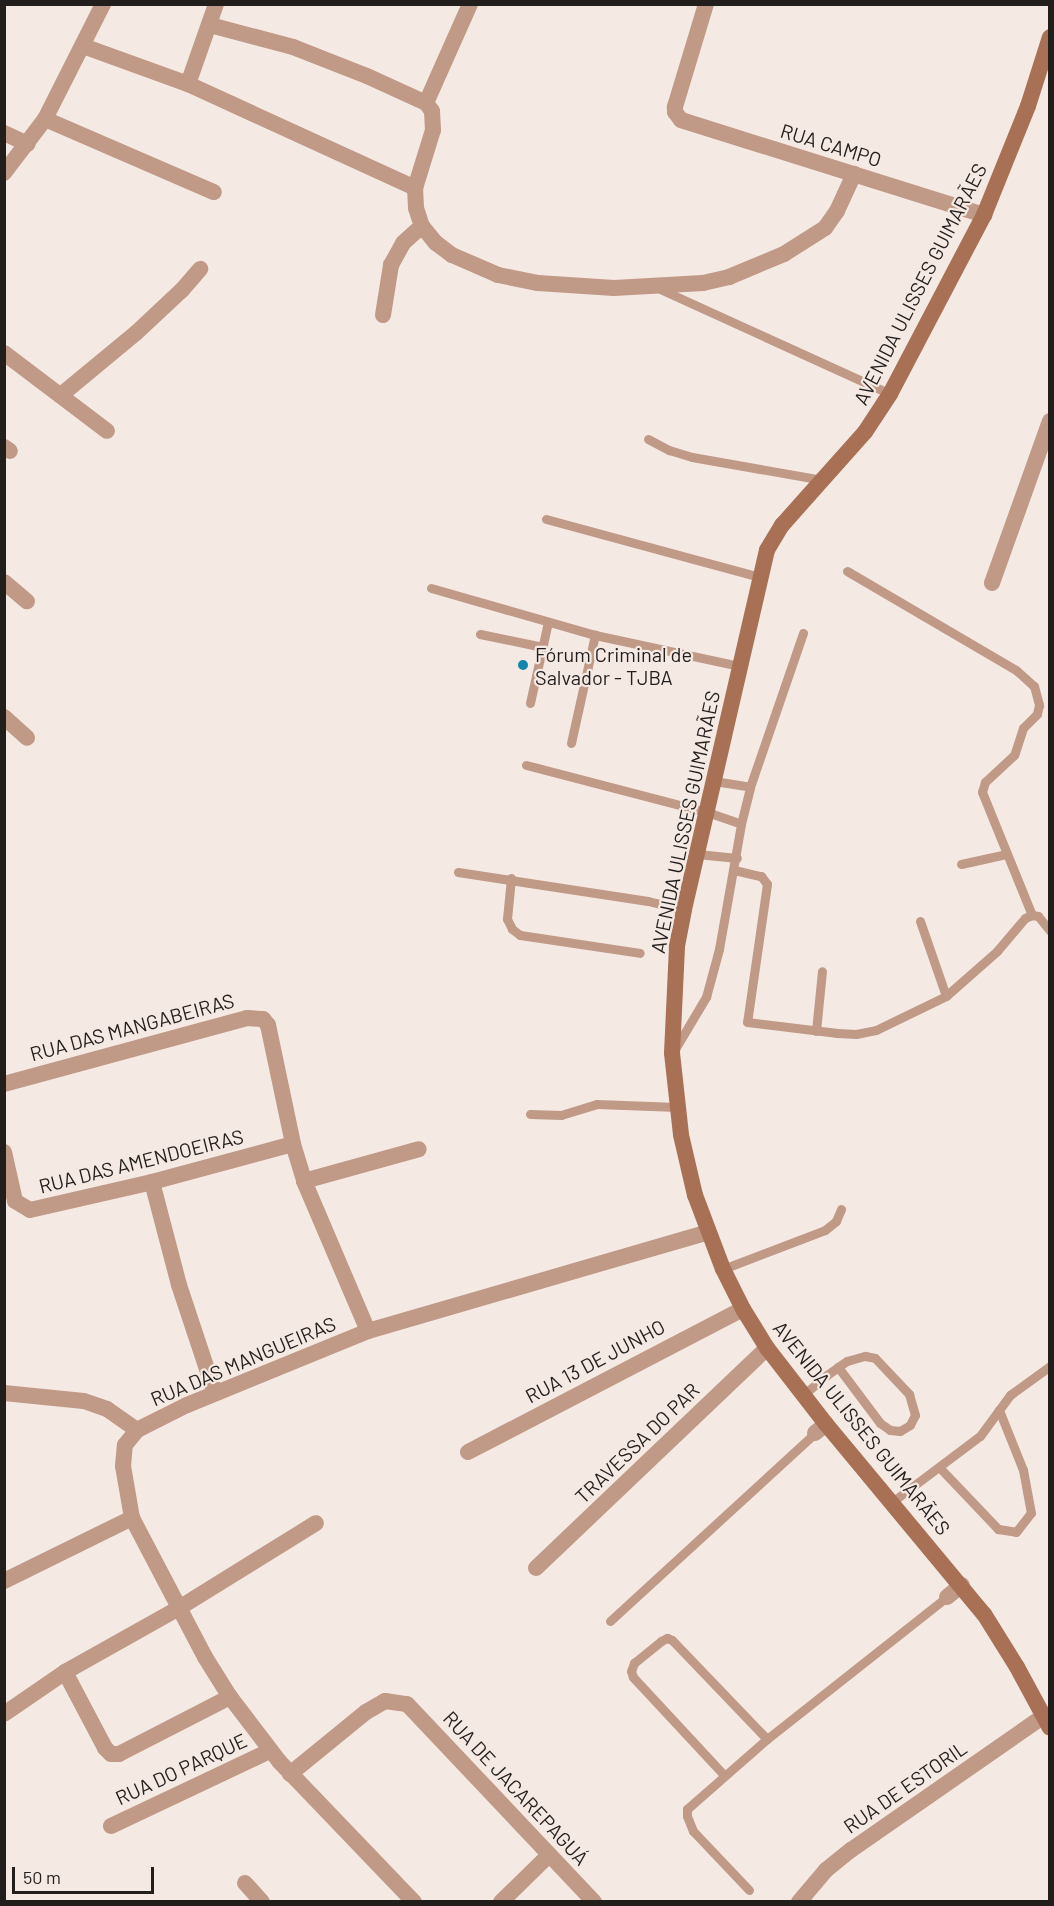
<!DOCTYPE html>
<meta charset="utf-8">
<style>
body{margin:0}
#map{position:relative;width:1054px;height:1906px;overflow:hidden;background:#f5e9e4;font-family:Barlow,sans-serif}
div>[style]{position:absolute}
.service>*{height:9px;margin:-4.5px;padding:0 4.5px;transform-origin:4.5px;border-radius:4.5px;background:#c09987}
.minor>*{height:16px;margin:-8px;padding:0 8px;transform-origin:8px;border-radius:8px;background:#c09987}
.secondary>*{height:16px;margin:-8px;padding:0 8px;transform-origin:8px;border-radius:8px;background:#a87156}
.dots>*{width:16px;height:16px;translate:-50% -50%;box-sizing:border-box;border:3px solid #f5e9e4;border-radius:50%}
span{translate:-50% -50%;white-space:nowrap;text-align:center;line-height:1.15;-webkit-text-stroke:4.5px #f5e9e4;paint-order:stroke}
.street-label{font-size:20px;color:#221e1c}
.poi-label{font-size:20px;color:#221e1c}
.left{translate:0 -50%;text-align:left}
.frame{position:absolute;inset:0;border:6px solid #221e1c;pointer-events:none}
.scale{position:absolute;left:12px;top:1867px;width:142px;height:27px;box-sizing:border-box;border:3px solid #221e1c;border-top:0;padding-left:8px;font-size:18px;line-height:21px;white-space:nowrap;color:#221e1c;-webkit-text-stroke:4px #f5e9e4;paint-order:stroke}
</style>
<div id="map">
<div class="service">
<i style="left:660px;top:289px;width:253px;rotate:24.5deg"></i>
<i style="left:648px;top:439px;width:24px;rotate:28deg"></i>
<i style="left:669px;top:450px;width:24px;rotate:17deg"></i>
<i style="left:692px;top:457px;width:132px;rotate:10deg"></i>
<i style="left:546px;top:519px;width:221px;rotate:15.2deg"></i>
<i style="left:847px;top:571px;width:196px;rotate:30.4deg"></i>
<i style="left:1016px;top:670px;width:24px;rotate:42deg"></i>
<i style="left:1034px;top:686px;width:20px;rotate:75deg"></i>
<i style="left:1039px;top:705px;width:9px;rotate:103deg"></i>
<i style="left:1037px;top:714px;width:20px;rotate:135deg"></i>
<i style="left:1023px;top:728px;width:28px;rotate:108deg"></i>
<i style="left:1014px;top:755px;width:40px;rotate:137deg"></i>
<i style="left:985px;top:782px;width:10px;rotate:107deg"></i>
<i style="left:982px;top:792px;width:133px;rotate:67.9deg"></i>
<i style="left:431px;top:588px;width:171px;rotate:16deg"></i>
<i style="left:595px;top:635px;width:147px;rotate:12.1deg"></i>
<i style="left:480px;top:634px;width:64px;rotate:11.7deg"></i>
<i style="left:530px;top:703px;width:83px;rotate:-77.5deg"></i>
<i style="left:571px;top:743px;width:111px;rotate:-77.5deg"></i>
<i style="left:526px;top:765px;width:187px;rotate:14.6deg"></i>
<i style="left:707px;top:812px;width:36px;rotate:19deg"></i>
<i style="left:714px;top:781px;width:36px;rotate:9deg"></i>
<i style="left:697px;top:854px;width:40px;rotate:5.7deg"></i>
<i style="left:961px;top:864px;width:46px;rotate:-12.5deg"></i>
<i style="left:734px;top:870px;width:28px;rotate:13deg"></i>
<i style="left:761px;top:876px;width:10px;rotate:53deg"></i>
<i style="left:767px;top:884px;width:139px;rotate:98.2deg"></i>
<i style="left:747px;top:1022px;width:91px;rotate:7deg"></i>
<i style="left:837px;top:1033px;width:19px;rotate:3deg"></i>
<i style="left:856px;top:1034px;width:20px;rotate:-11deg"></i>
<i style="left:876px;top:1030px;width:78px;rotate:-25.9deg"></i>
<i style="left:946px;top:996px;width:68px;rotate:-41.4deg"></i>
<i style="left:997px;top:951px;width:43px;rotate:-49.7deg"></i>
<i style="left:1025px;top:918px;width:8px;rotate:-23deg"></i>
<i style="left:1032px;top:915px;width:6px;rotate:9deg"></i>
<i style="left:1038px;top:916px;width:19px;rotate:51deg"></i>
<i style="left:458px;top:872px;width:192px;rotate:8.7deg"></i>
<i style="left:648px;top:901px;width:37px;rotate:14deg"></i>
<i style="left:511px;top:878px;width:41px;rotate:95.6deg"></i>
<i style="left:507px;top:919px;width:11px;rotate:63deg"></i>
<i style="left:512px;top:929px;width:10px;rotate:37deg"></i>
<i style="left:520px;top:935px;width:121px;rotate:8.5deg"></i>
<i style="left:920px;top:921px;width:79px;rotate:70.9deg"></i>
<i style="left:816px;top:1031px;width:60px;rotate:-84.3deg"></i>
<i style="left:675px;top:1049px;width:61px;rotate:-59.2deg"></i>
<i style="left:706px;top:997px;width:50px;rotate:-74.8deg"></i>
<i style="left:719px;top:949px;width:127px;rotate:-80deg"></i>
<i style="left:741px;top:824px;width:38px;rotate:-76deg"></i>
<i style="left:750px;top:787px;width:163px;rotate:-71deg"></i>
<i style="left:530px;top:1114px;width:31px;rotate:2deg"></i>
<i style="left:561px;top:1115px;width:38px;rotate:-17deg"></i>
<i style="left:597px;top:1104px;width:80px;rotate:2.1deg"></i>
<i style="left:723px;top:1269px;width:109px;rotate:-20.9deg"></i>
<i style="left:825px;top:1230px;width:14px;rotate:-39deg"></i>
<i style="left:836px;top:1221px;width:13px;rotate:-67deg"></i>
<i style="left:803px;top:1395px;width:31px;rotate:-40deg"></i>
<i style="left:827px;top:1375px;width:14px;rotate:-36deg"></i>
<i style="left:838px;top:1367px;width:11px;rotate:-34deg"></i>
<i style="left:847px;top:1361px;width:19px;rotate:-16deg"></i>
<i style="left:865px;top:1356px;width:10px;rotate:11deg"></i>
<i style="left:875px;top:1358px;width:50px;rotate:46.6deg"></i>
<i style="left:909px;top:1394px;width:22px;rotate:74deg"></i>
<i style="left:915px;top:1415px;width:11px;rotate:117deg"></i>
<i style="left:910px;top:1425px;width:12px;rotate:149deg"></i>
<i style="left:900px;top:1431px;width:10px;rotate:-174deg"></i>
<i style="left:890px;top:1430px;width:12px;rotate:-145deg"></i>
<i style="left:880px;top:1423px;width:70px;rotate:-126.9deg"></i>
<i style="left:939px;top:1467px;width:86px;rotate:46.4deg"></i>
<i style="left:998px;top:1529px;width:18px;rotate:9deg"></i>
<i style="left:1016px;top:1532px;width:24px;rotate:-52deg"></i>
<i style="left:1031px;top:1513px;width:44px;rotate:-100.5deg"></i>
<i style="left:1023px;top:1470px;width:65px;rotate:-111.8deg"></i>
<i style="left:892px;top:1502px;width:110px;rotate:-36.9deg"></i>
<i style="left:980px;top:1436px;width:51px;rotate:-53.8deg"></i>
<i style="left:1010px;top:1395px;width:49px;rotate:-35.9deg"></i>
<i style="left:610px;top:1621px;width:278px;rotate:-42.5deg"></i>
<i style="left:724px;top:1775px;width:134px;rotate:-132.9deg"></i>
<i style="left:633px;top:1677px;width:6px;rotate:-108deg"></i>
<i style="left:631px;top:1671px;width:9px;rotate:-69deg"></i>
<i style="left:634px;top:1663px;width:35px;rotate:-39deg"></i>
<i style="left:661px;top:1641px;width:7px;rotate:-27deg"></i>
<i style="left:667px;top:1638px;width:5px;rotate:22deg"></i>
<i style="left:672px;top:1640px;width:137px;rotate:46.2deg"></i>
<i style="left:749px;top:1890px;width:81px;rotate:-133.5deg"></i>
<i style="left:693px;top:1831px;width:16px;rotate:-112deg"></i>
<i style="left:687px;top:1816px;width:7px;rotate:-90deg"></i>
<i style="left:687px;top:1809px;width:106px;rotate:-41.2deg"></i>
<i style="left:767px;top:1739px;width:229px;rotate:-38.3deg"></i>
</div>
<div class="minor">
<i style="left:706px;top:4px;width:108px;rotate:106.8deg"></i>
<i style="left:675px;top:107px;width:5px;rotate:90deg"></i>
<i style="left:675px;top:112px;width:10px;rotate:53deg"></i>
<i style="left:681px;top:120px;width:318px;rotate:17.4deg"></i>
<i style="left:210px;top:25px;width:86px;rotate:14.8deg"></i>
<i style="left:293px;top:47px;width:79px;rotate:21.4deg"></i>
<i style="left:367px;top:76px;width:65px;rotate:24.6deg"></i>
<i style="left:426px;top:103px;width:10px;rotate:53deg"></i>
<i style="left:432px;top:111px;width:19px;rotate:87deg"></i>
<i style="left:433px;top:130px;width:61px;rotate:107.2deg"></i>
<i style="left:415px;top:188px;width:20px;rotate:87deg"></i>
<i style="left:416px;top:208px;width:19px;rotate:72deg"></i>
<i style="left:422px;top:226px;width:22px;rotate:51deg"></i>
<i style="left:436px;top:243px;width:20px;rotate:37deg"></i>
<i style="left:452px;top:255px;width:50px;rotate:23.5deg"></i>
<i style="left:498px;top:275px;width:41px;rotate:11.3deg"></i>
<i style="left:538px;top:283px;width:76px;rotate:3.8deg"></i>
<i style="left:614px;top:288px;width:89px;rotate:-3.2deg"></i>
<i style="left:703px;top:283px;width:27px;rotate:-13deg"></i>
<i style="left:729px;top:277px;width:60px;rotate:-22.7deg"></i>
<i style="left:784px;top:254px;width:49px;rotate:-32.4deg"></i>
<i style="left:825px;top:228px;width:21px;rotate:-55deg"></i>
<i style="left:837px;top:211px;width:41px;rotate:-65.3deg"></i>
<i style="left:83px;top:46px;width:112px;rotate:19.9deg"></i>
<i style="left:188px;top:84px;width:250px;rotate:24.6deg"></i>
<i style="left:188px;top:84px;width:85px;rotate:-70.7deg"></i>
<i style="left:426px;top:103px;width:108px;rotate:-66deg"></i>
<i style="left:45px;top:119px;width:184px;rotate:23.4deg"></i>
<i style="left:4px;top:133px;width:26px;rotate:25deg"></i>
<i style="left:4px;top:173px;width:68px;rotate:-52.8deg"></i>
<i style="left:45px;top:119px;width:129px;rotate:-63.2deg"></i>
<i style="left:383px;top:315px;width:51px;rotate:-80.9deg"></i>
<i style="left:391px;top:265px;width:25px;rotate:-61deg"></i>
<i style="left:403px;top:243px;width:25px;rotate:-42deg"></i>
<i style="left:4px;top:353px;width:129px;rotate:37.1deg"></i>
<i style="left:61px;top:395px;width:97px;rotate:-39.6deg"></i>
<i style="left:136px;top:333px;width:63px;rotate:-43.1deg"></i>
<i style="left:182px;top:290px;width:28px;rotate:-49deg"></i>
<i style="left:4px;top:447px;width:7px;rotate:34deg"></i>
<i style="left:4px;top:582px;width:30px;rotate:40deg"></i>
<i style="left:992px;top:583px;width:172px;rotate:-70.3deg"></i>
<i style="left:4px;top:717px;width:31px;rotate:42deg"></i>
<i style="left:4px;top:1084px;width:252px;rotate:-15.2deg"></i>
<i style="left:247px;top:1018px;width:16px;rotate:4deg"></i>
<i style="left:263px;top:1019px;width:8px;rotate:50deg"></i>
<i style="left:268px;top:1025px;width:122px;rotate:78.1deg"></i>
<i style="left:293px;top:1144px;width:39px;rotate:73deg"></i>
<i style="left:304px;top:1181px;width:163px;rotate:66.9deg"></i>
<i style="left:4px;top:1152px;width:50px;rotate:77.3deg"></i>
<i style="left:15px;top:1201px;width:17px;rotate:31deg"></i>
<i style="left:30px;top:1210px;width:125px;rotate:-12.9deg"></i>
<i style="left:152px;top:1182px;width:146px;rotate:-15.1deg"></i>
<i style="left:304px;top:1181px;width:119px;rotate:-15.5deg"></i>
<i style="left:152px;top:1182px;width:106px;rotate:75.3deg"></i>
<i style="left:179px;top:1285px;width:114px;rotate:71.6deg"></i>
<i style="left:4px;top:1393px;width:80px;rotate:5.7deg"></i>
<i style="left:84px;top:1401px;width:24px;rotate:19deg"></i>
<i style="left:107px;top:1409px;width:37px;rotate:35deg"></i>
<i style="left:815px;top:1433px;width:14px;rotate:-39deg"></i>
<i style="left:468px;top:1452px;width:310px;rotate:-27.5deg"></i>
<i style="left:536px;top:1568px;width:319px;rotate:-43.6deg"></i>
<i style="left:4px;top:1581px;width:143px;rotate:-26.2deg"></i>
<i style="left:947px;top:1597px;width:19px;rotate:-39deg"></i>
<i style="left:65px;top:1672px;width:86px;rotate:62.2deg"></i>
<i style="left:105px;top:1748px;width:8px;rotate:45deg"></i>
<i style="left:111px;top:1754px;width:8px"></i>
<i style="left:119px;top:1754px;width:125px;rotate:-27.2deg"></i>
<i style="left:4px;top:1714px;width:74px;rotate:-34.5deg"></i>
<i style="left:65px;top:1672px;width:131px;rotate:-29.3deg"></i>
<i style="left:179px;top:1608px;width:161px;rotate:-31.8deg"></i>
<i style="left:290px;top:1774px;width:98px;rotate:-39.2deg"></i>
<i style="left:366px;top:1712px;width:22px;rotate:-30deg"></i>
<i style="left:385px;top:1701px;width:22px;rotate:8deg"></i>
<i style="left:407px;top:1704px;width:272px;rotate:46.6deg"></i>
<i style="left:111px;top:1826px;width:176px;rotate:-25.3deg"></i>
<i style="left:245px;top:1883px;width:25px;rotate:48deg"></i>
<i style="left:414px;top:1902px;width:195px;rotate:-133.8deg"></i>
<i style="left:279px;top:1761px;width:81px;rotate:-127.4deg"></i>
<i style="left:230px;top:1697px;width:47px;rotate:-122deg"></i>
<i style="left:205px;top:1657px;width:157px;rotate:-117.7deg"></i>
<i style="left:132px;top:1518px;width:53px;rotate:-99.8deg"></i>
<i style="left:123px;top:1466px;width:21px;rotate:-85deg"></i>
<i style="left:125px;top:1445px;width:19px;rotate:-51deg"></i>
<i style="left:137px;top:1430px;width:56px;rotate:-26.6deg"></i>
<i style="left:187px;top:1405px;width:196px;rotate:-22.2deg"></i>
<i style="left:368px;top:1331px;width:354px;rotate:-16.2deg"></i>
<i style="left:501px;top:1902px;width:67px;rotate:-44.4deg"></i>
<i style="left:799px;top:1902px;width:42px;rotate:-49.8deg"></i>
<i style="left:826px;top:1870px;width:32px;rotate:-39deg"></i>
<i style="left:851px;top:1850px;width:235px;rotate:-34.8deg"></i>
</div>
<div class="secondary">
<i style="left:1050px;top:37px;width:72px;rotate:107.7deg"></i>
<i style="left:1028px;top:106px;width:118px;rotate:112deg"></i>
<i style="left:984px;top:215px;width:202px;rotate:117.7deg"></i>
<i style="left:890px;top:394px;width:45px;rotate:123.3deg"></i>
<i style="left:865px;top:432px;width:125px;rotate:131.7deg"></i>
<i style="left:782px;top:525px;width:29px;rotate:121deg"></i>
<i style="left:767px;top:550px;width:369px;rotate:103deg"></i>
<i style="left:684px;top:910px;width:38px;rotate:101deg"></i>
<i style="left:677px;top:947px;width:106px;rotate:92.7deg"></i>
<i style="left:672px;top:1053px;width:82px;rotate:83.7deg"></i>
<i style="left:681px;top:1135px;width:62px;rotate:76.9deg"></i>
<i style="left:695px;top:1195px;width:79px;rotate:69.3deg"></i>
<i style="left:723px;top:1269px;width:45px;rotate:63.4deg"></i>
<i style="left:743px;top:1309px;width:46px;rotate:58.4deg"></i>
<i style="left:767px;top:1348px;width:96px;rotate:52.2deg"></i>
<i style="left:826px;top:1424px;width:247px;rotate:50.3deg"></i>
<i style="left:984px;top:1614px;width:62px;rotate:58.1deg"></i>
<i style="left:1017px;top:1667px;width:69px;rotate:61.6deg"></i>
</div>
<div class="dots">
<i style="left:523px;top:665px;background:#1187ac"></i>
</div>
<div class="street-label">
<span style="left:831px;top:145px;rotate:17deg">RUA CAMPO</span>
<span style="left:920px;top:284px;rotate:-63deg">AVENIDA ULISSES GUIMARÃES</span>
<span style="left:685px;top:822px;rotate:-78deg">AVENIDA ULISSES GUIMARÃES</span>
<span style="left:132px;top:1027px;rotate:-15deg">RUA DAS MANGABEIRAS</span>
<span style="left:141px;top:1161px;rotate:-14deg">RUA DAS AMENDOEIRAS</span>
<span style="left:243px;top:1361px;rotate:-23deg">RUA DAS MANGUEIRAS</span>
<span style="left:595px;top:1361px;rotate:-28deg">RUA 13 DE JUNHO</span>
<span style="left:862px;top:1428px;rotate:51deg">AVENIDA ULISSES GUIMARÃES</span>
<span style="left:637px;top:1443px;rotate:-44deg">TRAVESSA DO PAR</span>
<span style="left:181px;top:1769px;rotate:-25deg">RUA DO PARQUE</span>
<span style="left:905px;top:1787px;rotate:-35deg">RUA DE ESTORIL</span>
<span style="left:516px;top:1788px;rotate:47deg">RUA DE JACAREPAGUÁ</span>
</div>
<div class="poi-label">
<span class="left" style="left:535px;top:666px">Fórum Criminal de<br>Salvador - TJBA</span>
</div>
<div class="frame"></div>
<div class="scale">50 m</div>
</div>
